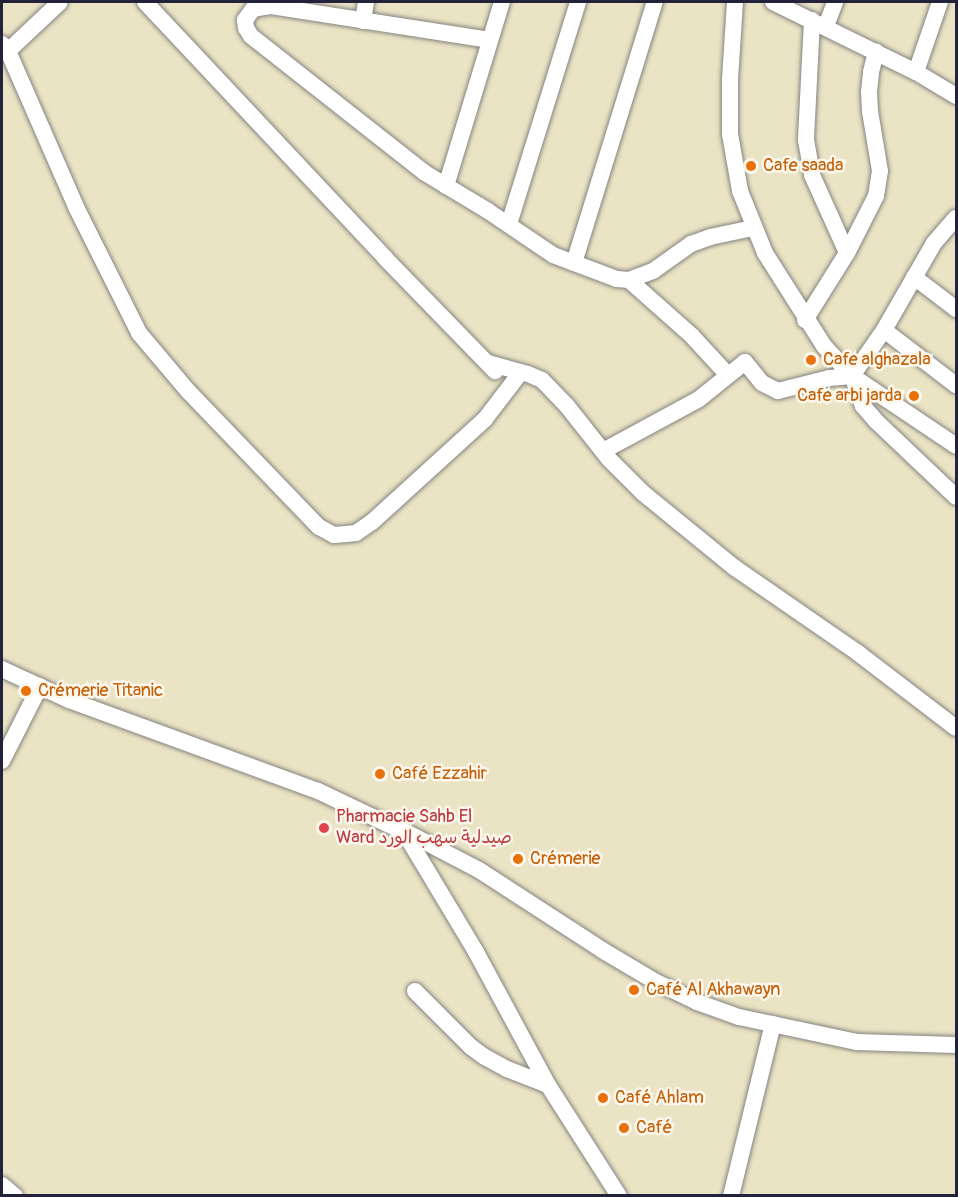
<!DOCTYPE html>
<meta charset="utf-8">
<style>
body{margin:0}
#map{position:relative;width:958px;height:1197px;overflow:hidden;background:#eae4c4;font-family:Pangolin,"Playpen Sans Arabic",sans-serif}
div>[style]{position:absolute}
.roads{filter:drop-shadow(0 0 2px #868380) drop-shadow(0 0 2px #868380)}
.minor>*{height:16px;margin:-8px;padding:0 8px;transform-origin:8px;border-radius:8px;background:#fff}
.dots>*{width:16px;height:16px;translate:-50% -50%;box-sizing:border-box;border:3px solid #fbf7ec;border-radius:50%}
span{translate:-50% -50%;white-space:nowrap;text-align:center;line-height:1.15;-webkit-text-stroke:5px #fbf7ec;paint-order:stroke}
.food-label{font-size:18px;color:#c56008}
.left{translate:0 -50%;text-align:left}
.right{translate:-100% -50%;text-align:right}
.health-label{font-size:18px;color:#be3a42}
.frame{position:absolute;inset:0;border:3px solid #22223b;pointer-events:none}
</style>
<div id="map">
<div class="roads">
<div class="minor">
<i style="left:145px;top:2px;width:351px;rotate:46.8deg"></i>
<i style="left:385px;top:258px;width:158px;rotate:45.8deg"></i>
<i style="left:735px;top:2px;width:78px;rotate:93.7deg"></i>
<i style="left:730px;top:80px;width:54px;rotate:90deg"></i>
<i style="left:730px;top:134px;width:58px;rotate:80deg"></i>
<i style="left:740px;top:191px;width:67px;rotate:68deg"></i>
<i style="left:765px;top:253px;width:110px;rotate:57.6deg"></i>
<i style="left:824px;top:346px;width:41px;rotate:47deg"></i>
<i style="left:852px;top:376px;width:125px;rotate:33.9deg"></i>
<i style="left:773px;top:2px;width:159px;rotate:26.1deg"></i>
<i style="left:916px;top:72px;width:47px;rotate:31deg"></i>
<i style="left:812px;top:20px;width:120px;rotate:92.9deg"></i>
<i style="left:806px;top:140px;width:36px;rotate:80deg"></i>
<i style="left:812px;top:175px;width:85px;rotate:65.8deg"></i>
<i style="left:363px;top:21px;width:19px;rotate:-81deg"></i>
<i style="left:826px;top:26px;width:26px;rotate:-69deg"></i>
<i style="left:490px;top:40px;width:223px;rotate:-171.2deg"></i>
<i style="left:270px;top:6px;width:17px;rotate:170deg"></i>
<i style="left:253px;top:9px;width:14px;rotate:126deg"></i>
<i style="left:245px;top:20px;width:8px;rotate:83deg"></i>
<i style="left:246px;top:28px;width:9px;rotate:58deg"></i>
<i style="left:251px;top:36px;width:221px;rotate:38.2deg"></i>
<i style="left:425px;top:173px;width:74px;rotate:31.1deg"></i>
<i style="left:488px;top:211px;width:78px;rotate:34.1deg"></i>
<i style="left:553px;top:255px;width:68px;rotate:20.6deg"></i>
<i style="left:617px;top:279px;width:12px;rotate:5deg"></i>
<i style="left:629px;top:280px;width:26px;rotate:-21deg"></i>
<i style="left:653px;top:271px;width:47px;rotate:-35.4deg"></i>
<i style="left:691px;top:244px;width:20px;rotate:-20deg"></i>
<i style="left:710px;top:237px;width:44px;rotate:-11.8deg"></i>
<i style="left:2px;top:44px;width:9px;rotate:49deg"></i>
<i style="left:8px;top:51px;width:71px;rotate:-43.3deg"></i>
<i style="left:8px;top:51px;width:172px;rotate:66.4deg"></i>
<i style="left:77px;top:209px;width:139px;rotate:63.4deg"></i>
<i style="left:139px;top:333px;width:76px;rotate:49.8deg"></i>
<i style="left:188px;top:391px;width:189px;rotate:46.1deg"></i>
<i style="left:319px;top:527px;width:17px;rotate:28deg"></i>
<i style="left:334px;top:535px;width:12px;rotate:-5deg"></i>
<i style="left:346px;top:534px;width:10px;rotate:-6deg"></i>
<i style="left:356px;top:533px;width:19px;rotate:-35deg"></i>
<i style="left:372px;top:522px;width:153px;rotate:-42.3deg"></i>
<i style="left:485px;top:419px;width:59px;rotate:-52.5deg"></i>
<i style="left:916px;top:72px;width:74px;rotate:-71.1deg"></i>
<i style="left:446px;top:186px;width:192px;rotate:-73.1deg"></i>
<i style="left:509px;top:224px;width:232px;rotate:-72.7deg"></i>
<i style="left:574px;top:263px;width:273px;rotate:-72.8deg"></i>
<i style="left:914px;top:277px;width:53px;rotate:37.3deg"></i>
<i style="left:629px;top:280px;width:84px;rotate:41.6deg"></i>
<i style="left:692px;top:336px;width:52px;rotate:47.4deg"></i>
<i style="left:805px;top:320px;width:79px;rotate:-57.9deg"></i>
<i style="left:847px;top:253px;width:64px;rotate:-63deg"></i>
<i style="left:876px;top:196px;width:25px;rotate:-81deg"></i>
<i style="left:880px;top:171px;width:61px;rotate:-99.5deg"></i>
<i style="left:870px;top:111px;width:19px;rotate:-93deg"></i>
<i style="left:869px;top:92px;width:20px;rotate:-84deg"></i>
<i style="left:871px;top:72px;width:21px;rotate:-76deg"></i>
<i style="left:884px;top:330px;width:91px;rotate:37.4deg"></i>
<i style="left:488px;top:363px;width:41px;rotate:15.4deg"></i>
<i style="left:528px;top:374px;width:15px;rotate:23deg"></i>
<i style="left:542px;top:380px;width:36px;rotate:46deg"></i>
<i style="left:567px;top:406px;width:68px;rotate:51.6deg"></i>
<i style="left:609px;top:459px;width:48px;rotate:45deg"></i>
<i style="left:643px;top:493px;width:119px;rotate:39.2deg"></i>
<i style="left:735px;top:568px;width:150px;rotate:34.6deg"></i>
<i style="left:858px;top:653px;width:123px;rotate:37.4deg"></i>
<i style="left:852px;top:376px;width:32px;rotate:70deg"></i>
<i style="left:863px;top:406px;width:20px;rotate:49deg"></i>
<i style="left:876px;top:421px;width:110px;rotate:43.5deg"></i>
<i style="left:603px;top:451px;width:109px;rotate:-28.4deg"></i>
<i style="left:699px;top:399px;width:59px;rotate:-38.8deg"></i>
<i style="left:745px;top:362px;width:27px;rotate:51deg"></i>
<i style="left:762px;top:383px;width:18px;rotate:27deg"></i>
<i style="left:778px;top:391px;width:53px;rotate:-14.3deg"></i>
<i style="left:829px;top:378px;width:23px;rotate:-5deg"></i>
<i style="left:852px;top:376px;width:56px;rotate:-55.2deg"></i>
<i style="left:884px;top:330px;width:100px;rotate:-60.1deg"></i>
<i style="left:934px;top:243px;width:33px;rotate:-49deg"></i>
<i style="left:2px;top:669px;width:74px;rotate:24.8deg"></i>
<i style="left:69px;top:700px;width:265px;rotate:20.1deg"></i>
<i style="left:318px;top:791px;width:95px;rotate:25.5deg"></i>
<i style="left:404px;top:832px;width:140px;rotate:59deg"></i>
<i style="left:476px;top:952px;width:151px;rotate:61.6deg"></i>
<i style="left:548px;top:1085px;width:132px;rotate:57.4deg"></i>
<i style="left:2px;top:761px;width:84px;rotate:-63.1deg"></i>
<i style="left:406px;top:832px;width:82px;rotate:27.5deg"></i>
<i style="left:479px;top:870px;width:147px;rotate:33deg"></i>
<i style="left:602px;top:950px;width:63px;rotate:30.7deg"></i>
<i style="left:656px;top:982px;width:46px;rotate:26deg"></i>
<i style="left:697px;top:1002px;width:45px;rotate:19.7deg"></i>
<i style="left:739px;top:1017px;width:121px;rotate:12deg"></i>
<i style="left:857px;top:1042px;width:99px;rotate:1.7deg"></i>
<i style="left:415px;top:991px;width:79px;rotate:45deg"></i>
<i style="left:471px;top:1047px;width:17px;rotate:36deg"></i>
<i style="left:485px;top:1057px;width:25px;rotate:29deg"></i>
<i style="left:507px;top:1069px;width:44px;rotate:21.3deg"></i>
<i style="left:2px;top:1185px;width:17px;rotate:40deg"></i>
<i style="left:731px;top:1196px;width:177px;rotate:-76.3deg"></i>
</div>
</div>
<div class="dots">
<i style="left:751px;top:166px;background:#e8710a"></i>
<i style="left:811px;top:360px;background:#e8710a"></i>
<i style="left:914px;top:396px;background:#e8710a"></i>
<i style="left:26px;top:691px;background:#e8710a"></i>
<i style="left:380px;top:774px;background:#e8710a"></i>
<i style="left:324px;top:828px;background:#e0444e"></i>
<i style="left:518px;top:859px;background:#e8710a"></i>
<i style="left:634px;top:990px;background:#e8710a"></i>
<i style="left:603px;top:1098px;background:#e8710a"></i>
<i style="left:624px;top:1128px;background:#e8710a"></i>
</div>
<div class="food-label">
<span class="left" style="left:763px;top:166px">Cafe saada</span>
<span class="left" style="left:823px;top:360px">Cafe alghazala</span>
<span class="right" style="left:902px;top:396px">Cafe arbi jarda</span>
<span class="left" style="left:38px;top:691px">Crémerie Titanic</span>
<span class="left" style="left:392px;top:774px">Café Ezzahir</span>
<span class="left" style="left:530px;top:859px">Crémerie</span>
<span class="left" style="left:646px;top:990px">Café Al Akhawayn</span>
<span class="left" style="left:615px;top:1098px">Café Ahlam</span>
<span class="left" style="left:636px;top:1128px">Café</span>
</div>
<div class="health-label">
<span class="left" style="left:336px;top:828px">Pharmacie Sahb El<br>Ward صيدلية سهب الورد</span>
</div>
<div class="frame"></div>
</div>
